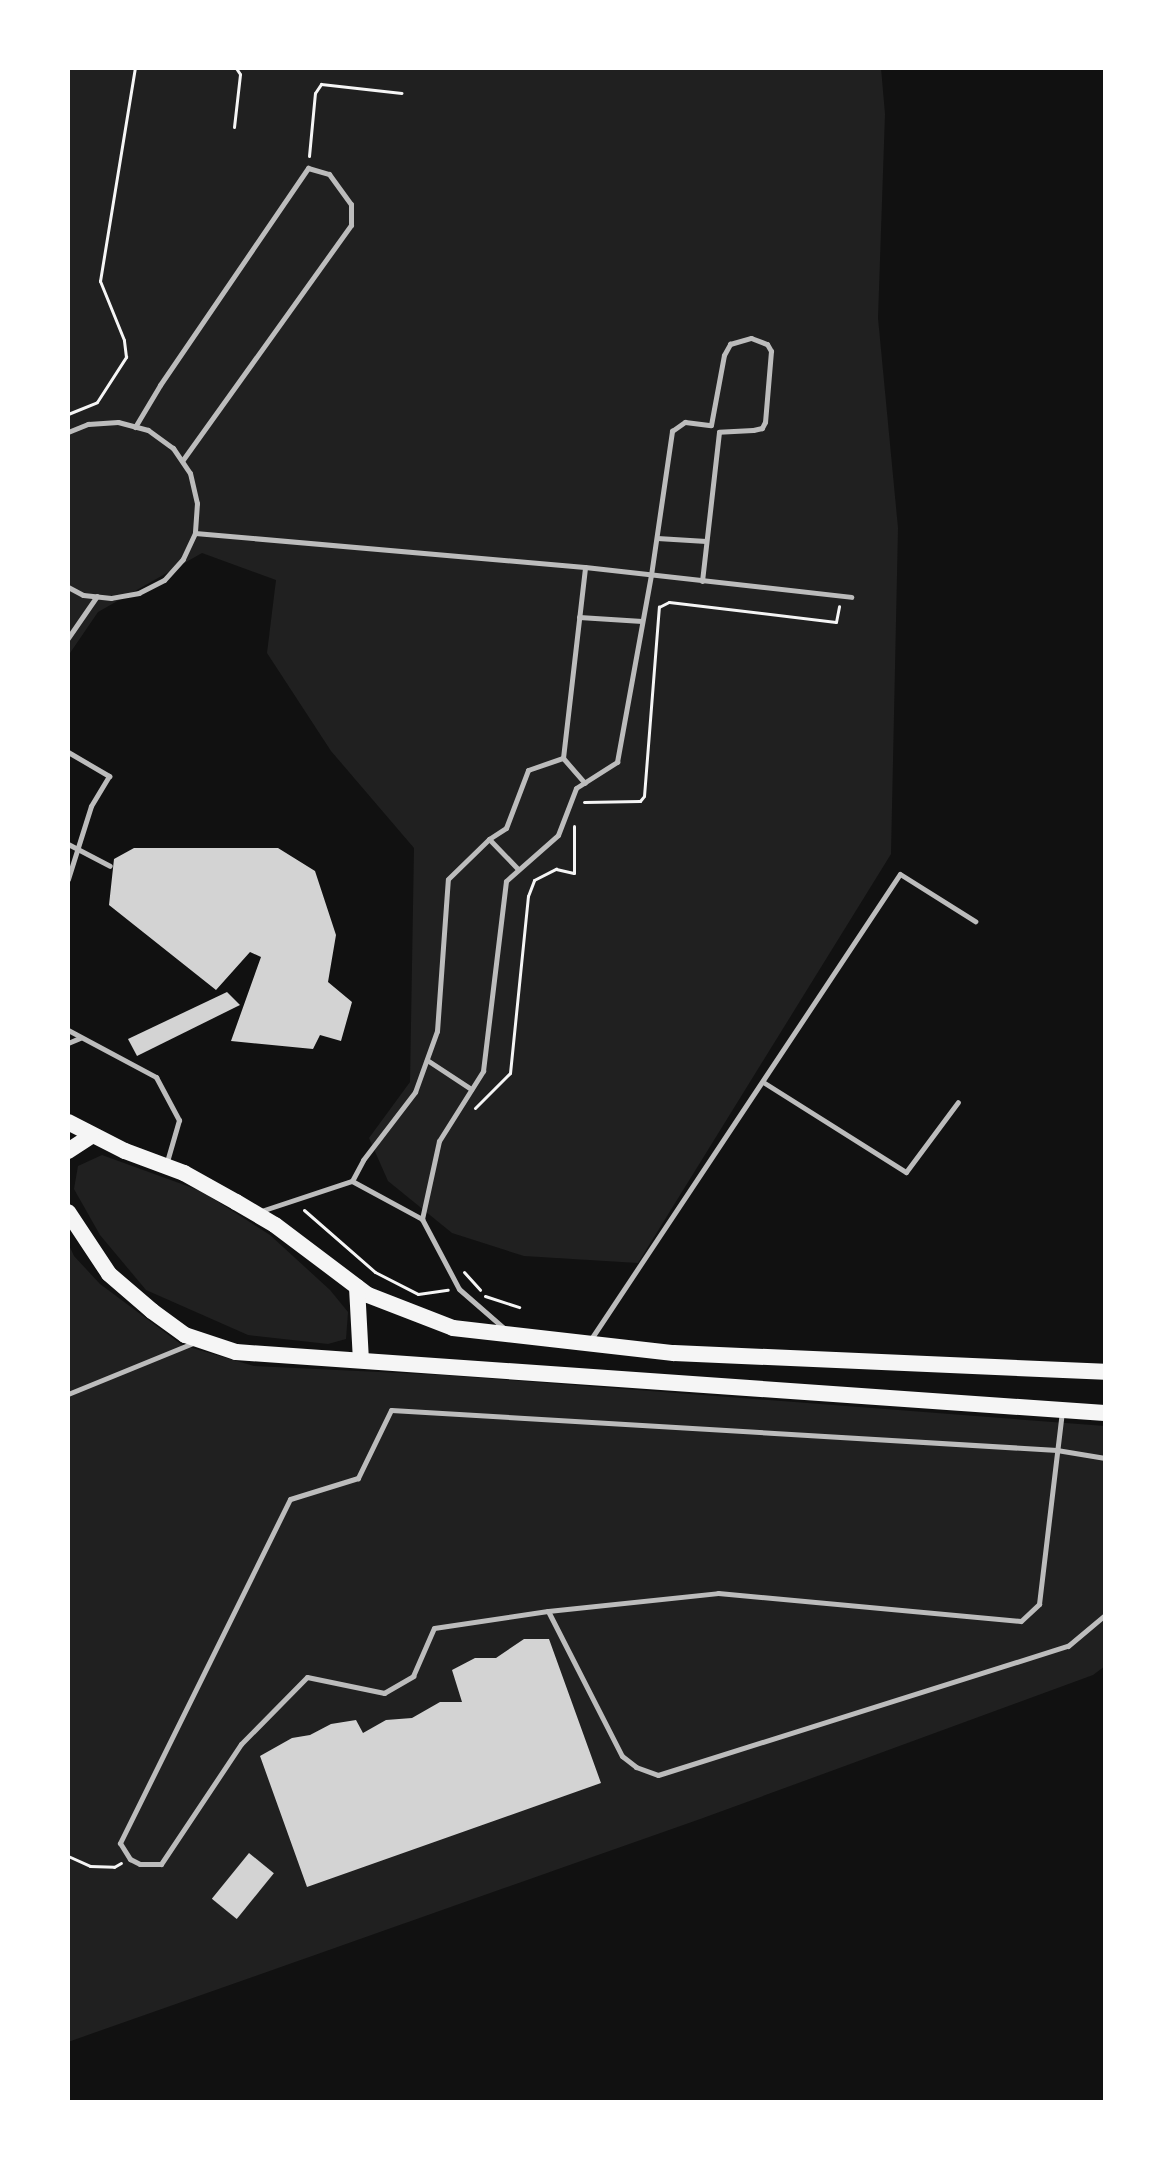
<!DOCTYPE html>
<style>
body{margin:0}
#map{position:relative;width:1173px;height:2170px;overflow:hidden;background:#111;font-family:"Golos Text",sans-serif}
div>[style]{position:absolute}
.green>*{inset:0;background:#202020}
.building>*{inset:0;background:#d3d3d3;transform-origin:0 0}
.path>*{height:3px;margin:-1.5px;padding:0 1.5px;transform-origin:1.5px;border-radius:1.5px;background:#f5f5f5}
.service>*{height:5px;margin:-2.5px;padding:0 2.5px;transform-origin:2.5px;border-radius:2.5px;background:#bcbcbc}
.secondary>*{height:16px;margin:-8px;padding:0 8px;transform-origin:8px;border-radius:8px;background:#f5f5f5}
span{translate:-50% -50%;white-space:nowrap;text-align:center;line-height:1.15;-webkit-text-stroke:8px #fff;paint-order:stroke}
.frame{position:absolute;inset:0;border:70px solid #fff;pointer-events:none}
</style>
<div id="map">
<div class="green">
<i style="clip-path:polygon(68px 68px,881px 68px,885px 114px,878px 318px,898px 528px,891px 854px,638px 1263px,524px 1256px,452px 1233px,388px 1181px,369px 1138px,410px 1082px,414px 848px,331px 751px,267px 653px,276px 580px,202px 553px,98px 612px,68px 656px)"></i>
<i style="clip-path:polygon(102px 1155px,201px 1191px,270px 1235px,330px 1290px,348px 1312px,346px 1339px,328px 1344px,248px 1335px,146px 1290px,100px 1235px,74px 1189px,78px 1166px)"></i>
<i style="clip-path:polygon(68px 1243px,74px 1256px,100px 1284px,182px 1345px,254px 1366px,442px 1375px,1105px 1426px,1105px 1666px,1093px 1675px,703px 1818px,68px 2042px)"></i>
</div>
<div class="building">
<i style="clip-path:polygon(134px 848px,278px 848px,315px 871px,336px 935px,328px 982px,352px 1002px,341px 1041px,320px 1035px,313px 1049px,231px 1041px,261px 957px,250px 952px,216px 990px,109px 905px,114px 859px)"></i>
<i style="clip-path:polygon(227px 992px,240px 1005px,137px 1056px,128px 1039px)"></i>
<i style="clip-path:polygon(524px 1639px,549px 1639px,601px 1783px,307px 1887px,260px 1756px,292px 1738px,310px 1735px,331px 1724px,356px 1720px,363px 1733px,386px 1720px,412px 1718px,440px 1702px,462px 1702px,452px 1670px,475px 1658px,496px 1658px)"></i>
<i style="left:249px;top:1853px;width:32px;height:59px;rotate:39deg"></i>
</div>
<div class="path">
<i style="left:234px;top:127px;width:53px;rotate:-83.5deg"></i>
<i style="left:240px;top:74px;width:7px;rotate:-124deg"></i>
<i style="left:309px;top:156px;width:63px;rotate:-84.6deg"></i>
<i style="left:315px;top:93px;width:11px;rotate:-56deg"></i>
<i style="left:321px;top:84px;width:81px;rotate:6.3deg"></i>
<i style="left:68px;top:414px;width:31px;rotate:-22deg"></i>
<i style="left:97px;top:402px;width:54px;rotate:-57.2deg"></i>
<i style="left:126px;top:357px;width:17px;rotate:-97deg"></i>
<i style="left:124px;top:340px;width:64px;rotate:-112.1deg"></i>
<i style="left:100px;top:281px;width:216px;rotate:-80.7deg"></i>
<i style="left:584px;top:802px;width:56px;rotate:-1deg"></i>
<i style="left:640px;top:801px;width:6px;rotate:-51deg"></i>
<i style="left:644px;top:796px;width:190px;rotate:-85.5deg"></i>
<i style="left:659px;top:607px;width:11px;rotate:-27deg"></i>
<i style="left:669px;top:602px;width:168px;rotate:6.8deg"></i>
<i style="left:836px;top:622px;width:16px;rotate:-79deg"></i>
<i style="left:475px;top:1108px;width:49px;rotate:-45deg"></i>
<i style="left:510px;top:1073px;width:178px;rotate:-84.2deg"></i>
<i style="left:528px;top:896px;width:17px;rotate:-69deg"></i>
<i style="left:534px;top:880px;width:25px;rotate:-27deg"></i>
<i style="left:556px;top:869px;width:18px;rotate:13deg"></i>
<i style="left:574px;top:873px;width:47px;rotate:-90deg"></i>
<i style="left:304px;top:1210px;width:94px;rotate:41.1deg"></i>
<i style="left:375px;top:1272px;width:48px;rotate:27.1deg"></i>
<i style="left:418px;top:1294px;width:30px;rotate:-8deg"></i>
<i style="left:464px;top:1272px;width:24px;rotate:48deg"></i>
<i style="left:485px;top:1296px;width:36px;rotate:18deg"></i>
<i style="left:68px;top:1856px;width:24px;rotate:24deg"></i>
<i style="left:90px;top:1866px;width:24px;rotate:2deg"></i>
<i style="left:114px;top:1867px;width:8px;rotate:-30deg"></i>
</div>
<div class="service">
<i style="left:135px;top:427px;width:49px;rotate:-59.2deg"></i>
<i style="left:160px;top:385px;width:263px;rotate:-55.7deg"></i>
<i style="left:308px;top:168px;width:22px;rotate:16deg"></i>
<i style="left:329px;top:174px;width:37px;rotate:54deg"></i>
<i style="left:351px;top:204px;width:21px;rotate:90deg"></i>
<i style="left:351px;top:225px;width:290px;rotate:125.6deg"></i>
<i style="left:68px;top:432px;width:22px;rotate:-22deg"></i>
<i style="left:88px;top:424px;width:30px;rotate:-4deg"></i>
<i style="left:118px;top:422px;width:31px;rotate:15deg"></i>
<i style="left:148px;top:430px;width:31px;rotate:36deg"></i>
<i style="left:173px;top:448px;width:30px;rotate:56deg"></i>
<i style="left:190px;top:473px;width:31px;rotate:77deg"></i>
<i style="left:197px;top:503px;width:30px;rotate:94deg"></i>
<i style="left:195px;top:533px;width:29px;rotate:115deg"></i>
<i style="left:183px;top:559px;width:28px;rotate:132deg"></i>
<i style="left:164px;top:580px;width:28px;rotate:153deg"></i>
<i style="left:139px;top:593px;width:28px;rotate:170deg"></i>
<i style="left:111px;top:598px;width:28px;rotate:-174deg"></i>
<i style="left:83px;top:595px;width:17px;rotate:-152deg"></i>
<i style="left:195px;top:533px;width:391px;rotate:5deg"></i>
<i style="left:585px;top:567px;width:268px;rotate:6.4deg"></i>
<i style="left:657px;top:538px;width:49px;rotate:3.5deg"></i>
<i style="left:579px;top:617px;width:63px;rotate:3.6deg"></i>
<i style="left:68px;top:638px;width:51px;rotate:-55.4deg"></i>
<i style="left:68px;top:752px;width:48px;rotate:30.3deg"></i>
<i style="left:109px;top:776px;width:35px;rotate:121deg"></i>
<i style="left:91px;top:806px;width:77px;rotate:107.5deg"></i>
<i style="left:563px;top:758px;width:33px;rotate:49deg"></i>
<i style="left:489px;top:839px;width:42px;rotate:46deg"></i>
<i style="left:68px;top:844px;width:47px;rotate:27.6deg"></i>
<i style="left:68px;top:1030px;width:100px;rotate:28.1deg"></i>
<i style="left:156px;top:1077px;width:49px;rotate:61.9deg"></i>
<i style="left:179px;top:1120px;width:47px;rotate:106.1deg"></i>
<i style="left:68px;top:1043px;width:13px;rotate:-23deg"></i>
<i style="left:427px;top:1060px;width:53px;rotate:33.4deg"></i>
<i style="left:763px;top:1082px;width:169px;rotate:32.2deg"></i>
<i style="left:906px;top:1172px;width:87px;rotate:-53.4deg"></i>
<i style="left:352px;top:1181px;width:24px;rotate:-62deg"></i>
<i style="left:363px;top:1160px;width:86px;rotate:-52.6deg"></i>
<i style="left:415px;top:1092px;width:65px;rotate:-70.2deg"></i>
<i style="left:437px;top:1031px;width:152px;rotate:-85.9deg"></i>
<i style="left:448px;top:879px;width:57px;rotate:-44.3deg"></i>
<i style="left:489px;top:839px;width:20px;rotate:-33deg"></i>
<i style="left:506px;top:828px;width:62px;rotate:-69.2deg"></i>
<i style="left:528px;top:770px;width:37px;rotate:-19deg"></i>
<i style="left:563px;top:758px;width:192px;rotate:-83.4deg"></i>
<i style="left:258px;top:1212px;width:99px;rotate:-18.3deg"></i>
<i style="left:352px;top:1181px;width:80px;rotate:28.5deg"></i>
<i style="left:422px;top:1219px;width:79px;rotate:62.1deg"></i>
<i style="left:459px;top:1289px;width:61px;rotate:41deg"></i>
<i style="left:422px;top:1219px;width:80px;rotate:-77.7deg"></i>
<i style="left:439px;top:1141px;width:83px;rotate:-57.8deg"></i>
<i style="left:483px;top:1071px;width:191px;rotate:-83.1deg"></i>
<i style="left:506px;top:881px;width:69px;rotate:-41.5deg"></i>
<i style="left:558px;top:835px;width:50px;rotate:-69deg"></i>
<i style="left:576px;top:788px;width:49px;rotate:-32.4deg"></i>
<i style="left:617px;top:762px;width:190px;rotate:-79.7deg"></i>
<i style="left:651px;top:575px;width:146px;rotate:-81.7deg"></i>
<i style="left:672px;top:431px;width:16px;rotate:-35deg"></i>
<i style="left:685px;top:422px;width:26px;rotate:7deg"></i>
<i style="left:711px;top:425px;width:71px;rotate:-79.5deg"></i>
<i style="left:724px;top:355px;width:13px;rotate:-61deg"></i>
<i style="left:730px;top:344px;width:22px;rotate:-16deg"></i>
<i style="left:751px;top:338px;width:17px;rotate:21deg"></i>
<i style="left:767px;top:344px;width:8px;rotate:60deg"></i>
<i style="left:771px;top:351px;width:71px;rotate:94.8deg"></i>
<i style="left:765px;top:422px;width:7px;rotate:117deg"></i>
<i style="left:762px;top:428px;width:9px;rotate:167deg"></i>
<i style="left:753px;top:430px;width:34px;rotate:177deg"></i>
<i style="left:719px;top:432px;width:150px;rotate:96.5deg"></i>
<i style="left:591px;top:1339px;width:558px;rotate:-56.4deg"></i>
<i style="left:900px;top:874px;width:89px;rotate:32.1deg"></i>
<i style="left:68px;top:1394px;width:135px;rotate:-22.2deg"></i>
<i style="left:1105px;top:1458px;width:49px;rotate:-170.5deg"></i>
<i style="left:1057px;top:1450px;width:667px;rotate:-176.56deg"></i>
<i style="left:391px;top:1410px;width:76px;rotate:115.9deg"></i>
<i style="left:358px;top:1478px;width:71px;rotate:162.8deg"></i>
<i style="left:290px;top:1499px;width:384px;rotate:116.3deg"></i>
<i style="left:120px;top:1843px;width:19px;rotate:58deg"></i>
<i style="left:130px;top:1859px;width:11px;rotate:27deg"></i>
<i style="left:140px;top:1864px;width:21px"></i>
<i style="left:161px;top:1864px;width:144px;rotate:-56.3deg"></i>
<i style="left:241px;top:1744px;width:94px;rotate:-45.4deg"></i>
<i style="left:307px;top:1677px;width:79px;rotate:11.7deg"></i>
<i style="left:384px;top:1693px;width:34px;rotate:-30deg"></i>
<i style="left:413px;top:1676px;width:52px;rotate:-66.4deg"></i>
<i style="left:434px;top:1628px;width:115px;rotate:-8.5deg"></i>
<i style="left:548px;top:1611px;width:163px;rotate:63deg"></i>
<i style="left:622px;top:1756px;width:18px;rotate:38deg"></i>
<i style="left:636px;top:1767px;width:23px;rotate:20deg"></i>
<i style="left:658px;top:1775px;width:430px;rotate:-17.5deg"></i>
<i style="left:1068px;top:1646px;width:48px;rotate:-40deg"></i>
<i style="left:548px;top:1611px;width:171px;rotate:-6deg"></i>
<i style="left:718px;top:1593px;width:304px;rotate:5.3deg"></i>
<i style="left:1021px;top:1621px;width:25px;rotate:-43deg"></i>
<i style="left:1039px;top:1604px;width:193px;rotate:-83.2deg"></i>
</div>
<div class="secondary">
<i style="left:68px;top:1122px;width:64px;rotate:27deg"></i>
<i style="left:125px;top:1151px;width:63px;rotate:20.4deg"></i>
<i style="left:184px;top:1173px;width:60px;rotate:29.1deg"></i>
<i style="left:236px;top:1202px;width:45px;rotate:30.5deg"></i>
<i style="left:275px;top:1225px;width:116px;rotate:37deg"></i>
<i style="left:368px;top:1295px;width:91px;rotate:21.2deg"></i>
<i style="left:453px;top:1328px;width:222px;rotate:6.5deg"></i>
<i style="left:674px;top:1353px;width:431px;rotate:2.5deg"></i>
<i style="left:68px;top:1151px;width:27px;rotate:-33deg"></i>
<i style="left:68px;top:1212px;width:74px;rotate:56.5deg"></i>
<i style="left:109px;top:1274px;width:57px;rotate:40.7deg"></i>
<i style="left:152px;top:1311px;width:41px;rotate:36deg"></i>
<i style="left:185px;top:1335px;width:54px;rotate:18.4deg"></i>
<i style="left:236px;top:1352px;width:871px;rotate:4.02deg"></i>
<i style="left:357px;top:1287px;width:73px;rotate:86.9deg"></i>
</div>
<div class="frame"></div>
</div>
